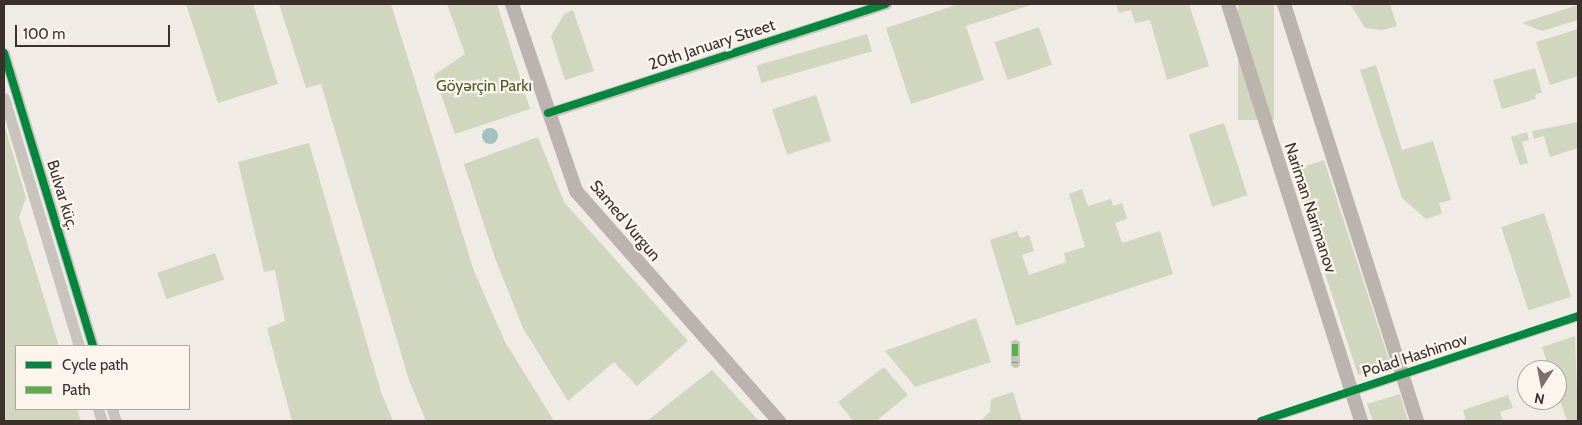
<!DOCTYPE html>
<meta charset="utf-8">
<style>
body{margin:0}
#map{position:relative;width:1582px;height:425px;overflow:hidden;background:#f0ebe5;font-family:Cabin,sans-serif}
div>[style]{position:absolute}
.green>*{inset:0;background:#d1d6bf;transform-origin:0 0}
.water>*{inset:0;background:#a1c2c1}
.round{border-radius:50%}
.minor>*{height:9px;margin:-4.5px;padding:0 4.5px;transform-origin:4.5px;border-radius:4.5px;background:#c9c3be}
.tertiary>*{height:11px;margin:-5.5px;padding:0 5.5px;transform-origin:5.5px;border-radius:5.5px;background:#c9c3be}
.secondary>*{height:14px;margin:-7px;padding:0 7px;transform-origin:7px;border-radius:7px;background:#bab3ae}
.quiet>*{height:6px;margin-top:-3px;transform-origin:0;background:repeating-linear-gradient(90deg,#57b246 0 12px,transparent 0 18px)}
.cycleway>*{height:8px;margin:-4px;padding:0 4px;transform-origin:4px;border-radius:4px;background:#00873e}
span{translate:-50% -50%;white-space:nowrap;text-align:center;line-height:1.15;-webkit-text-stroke:4.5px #fbf5ee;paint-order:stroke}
.street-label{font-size:16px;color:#3b302b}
.park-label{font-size:16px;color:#4a5a2e}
.frame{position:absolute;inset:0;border:5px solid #3b302b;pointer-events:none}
.legend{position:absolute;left:15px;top:345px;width:175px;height:65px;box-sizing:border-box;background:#fbf5ee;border:1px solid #aea6a0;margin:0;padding:6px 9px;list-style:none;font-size:15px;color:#3b302b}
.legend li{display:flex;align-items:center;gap:10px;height:25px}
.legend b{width:25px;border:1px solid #aea6a0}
.north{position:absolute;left:1517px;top:360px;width:50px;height:50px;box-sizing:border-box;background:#fbf5ee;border:1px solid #aea6a0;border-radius:50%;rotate:191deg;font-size:14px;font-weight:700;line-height:20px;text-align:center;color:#3b302b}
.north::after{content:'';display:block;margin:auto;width:18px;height:22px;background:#7a716c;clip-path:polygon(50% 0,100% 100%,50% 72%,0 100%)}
.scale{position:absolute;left:15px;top:25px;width:155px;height:22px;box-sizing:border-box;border:2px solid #3b302b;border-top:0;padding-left:6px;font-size:15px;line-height:18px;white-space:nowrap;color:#3b302b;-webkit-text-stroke:4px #fbf5ee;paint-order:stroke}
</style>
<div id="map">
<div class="green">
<i style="clip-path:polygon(186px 4px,253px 4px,278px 84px,218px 103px)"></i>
<i style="clip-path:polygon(279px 4px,391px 4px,474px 271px,505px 342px,554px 421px,426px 421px,409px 380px,321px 84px,306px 88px)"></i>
<i style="clip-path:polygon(447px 4px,497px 4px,530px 109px,455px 134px,434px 75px,465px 54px)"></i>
<i style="clip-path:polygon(959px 4px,1034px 4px,966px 26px,984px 80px,911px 104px,886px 28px)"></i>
<i style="clip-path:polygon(1116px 4px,1189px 4px,1209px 66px,1167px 80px,1150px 20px,1135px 23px,1131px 10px,1119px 13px)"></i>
<i style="left:1238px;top:4px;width:36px;height:116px"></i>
<i style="clip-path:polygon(1390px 4px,1397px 26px,1382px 30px,1365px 28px,1351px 5px)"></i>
<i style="clip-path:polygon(1578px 5px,1578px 20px,1542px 31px,1522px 23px)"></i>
<i style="clip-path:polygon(573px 10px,594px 71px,565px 80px,551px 36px,565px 13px)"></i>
<i style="left:1039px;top:27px;width:40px;height:47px;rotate:71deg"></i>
<i style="clip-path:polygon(1578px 29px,1578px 76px,1550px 85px,1536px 42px)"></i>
<i style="left:867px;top:34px;width:18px;height:115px;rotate:74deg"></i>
<i style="clip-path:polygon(1376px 65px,1402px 150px,1433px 141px,1451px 200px,1439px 203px,1442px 214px,1426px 219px,1402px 198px,1360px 70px)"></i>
<i style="clip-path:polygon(1535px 68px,1542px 92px,1535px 95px,1536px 99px,1502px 109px,1493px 80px)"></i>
<i style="left:816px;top:95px;width:48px;height:46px;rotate:72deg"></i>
<i style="clip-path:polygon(1578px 122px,1578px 148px,1550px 157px,1544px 136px,1534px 139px,1532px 131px)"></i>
<i style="left:1224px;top:123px;width:76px;height:37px;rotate:72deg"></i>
<i style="clip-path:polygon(4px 124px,26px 198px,19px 217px,59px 346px,16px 346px,16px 409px,77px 409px,81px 421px,4px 421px)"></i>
<i style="clip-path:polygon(1527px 132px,1529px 140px,1522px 142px,1528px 163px,1520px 165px,1511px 137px)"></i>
<i style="clip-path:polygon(538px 137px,564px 202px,688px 341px,637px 386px,614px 362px,568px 401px,523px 328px,495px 258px,464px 164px)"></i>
<i style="clip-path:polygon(309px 143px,381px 392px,393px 421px,292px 421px,267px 328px,285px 321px,275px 270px,264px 272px,238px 162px)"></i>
<i style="left:1324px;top:160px;width:215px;height:34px;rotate:72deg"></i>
<i style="clip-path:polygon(1082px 189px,1088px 206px,1111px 199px,1113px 206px,1122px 203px,1127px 219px,1115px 223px,1122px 243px,1160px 231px,1173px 274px,1016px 326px,990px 240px,1017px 231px,1020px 238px,1029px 235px,1034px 251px,1022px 255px,1029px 275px,1066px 262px,1064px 253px,1085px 247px,1069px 194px)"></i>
<i style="left:1544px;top:213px;width:88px;height:45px;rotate:72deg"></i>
<i style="left:215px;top:253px;width:28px;height:61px;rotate:71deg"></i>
<i style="clip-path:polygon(976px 318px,991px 362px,915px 387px,885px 351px)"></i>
<i style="clip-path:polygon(1575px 336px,1578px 421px,1567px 421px,1557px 392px,1557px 370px,1550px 370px,1542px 347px)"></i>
<i style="clip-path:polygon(884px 367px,908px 395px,876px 421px,853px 421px,838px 402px)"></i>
<i style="clip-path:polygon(712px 370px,759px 421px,647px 421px,681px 394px)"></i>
<i style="clip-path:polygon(1013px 392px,1022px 421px,980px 421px,990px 412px,991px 399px)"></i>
<i style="clip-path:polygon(1400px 394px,1408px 421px,1373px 421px,1367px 404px)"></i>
<i style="clip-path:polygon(1508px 395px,1513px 408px,1500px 412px,1503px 421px,1466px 421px,1463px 410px)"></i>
</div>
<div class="water">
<i class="round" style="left:482px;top:128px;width:16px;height:16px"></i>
</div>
<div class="minor">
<i style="left:1015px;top:344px;width:19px;rotate:90deg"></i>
<i style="left:1261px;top:421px;width:334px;rotate:-18.3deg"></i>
</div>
<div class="tertiary">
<i style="left:4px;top:53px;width:306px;rotate:73.1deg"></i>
<i style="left:4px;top:98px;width:259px;rotate:73.2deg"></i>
<i style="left:548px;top:113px;width:355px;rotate:-17.9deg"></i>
<i style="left:98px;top:409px;width:13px;rotate:72deg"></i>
<i style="left:112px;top:409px;width:13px;rotate:72deg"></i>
</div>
<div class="secondary">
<i style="left:512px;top:4px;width:198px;rotate:71.1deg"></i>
<i style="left:576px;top:191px;width:307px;rotate:48.6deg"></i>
<i style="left:1228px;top:4px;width:438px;rotate:72.3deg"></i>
<i style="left:1284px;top:4px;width:438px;rotate:72.3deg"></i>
</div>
<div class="quiet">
<i style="left:1015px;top:344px;width:19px;rotate:90deg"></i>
</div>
<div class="cycleway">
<i style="left:4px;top:53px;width:306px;rotate:73.1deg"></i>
<i style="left:548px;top:113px;width:355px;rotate:-17.9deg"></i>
<i style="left:1261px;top:421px;width:334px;rotate:-18.3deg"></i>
</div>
<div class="street-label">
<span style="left:712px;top:45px;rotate:-18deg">20th January Street</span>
<span style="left:62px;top:195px;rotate:73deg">Bulvar küç.</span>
<span style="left:1310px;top:208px;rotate:72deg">Nariman Narimanov</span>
<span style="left:625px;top:221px;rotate:50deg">Samed Vurgun</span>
<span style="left:1415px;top:356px;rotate:-18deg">Polad Hashimov</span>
</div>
<div class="park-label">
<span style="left:484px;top:86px">Göyərçin Parkı</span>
</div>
<div class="frame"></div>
<ul class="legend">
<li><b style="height:6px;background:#00873e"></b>Cycle path</li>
<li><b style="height:6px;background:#57b246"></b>Path</li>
</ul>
<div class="north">N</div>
<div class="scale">100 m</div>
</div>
